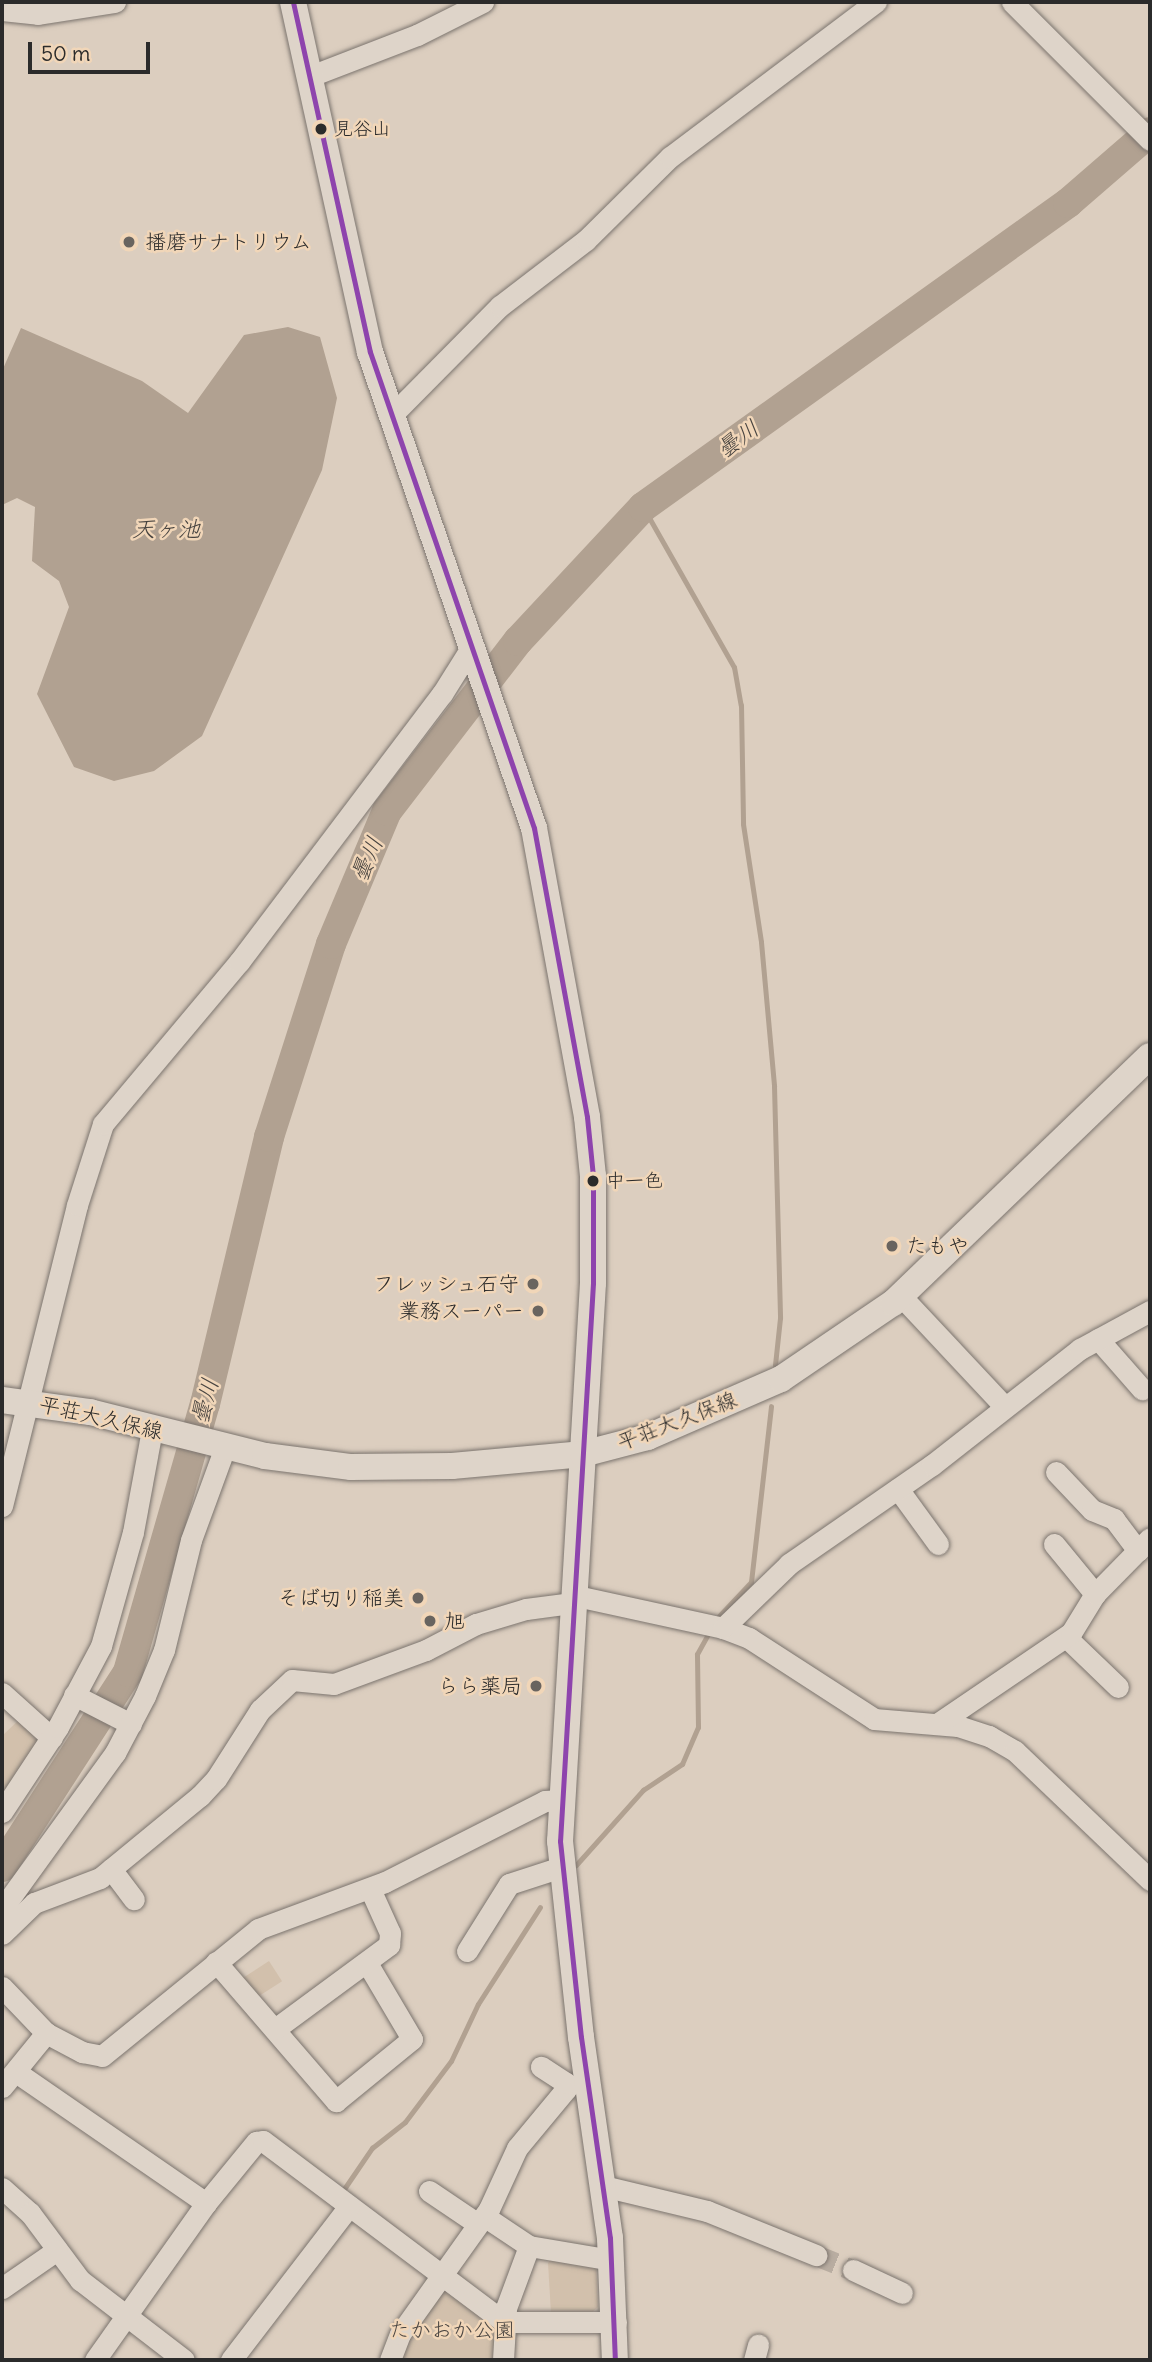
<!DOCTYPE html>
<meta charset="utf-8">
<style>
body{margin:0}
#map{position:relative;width:1152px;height:2362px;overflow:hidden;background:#dccebf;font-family:Delius,"Klee One",sans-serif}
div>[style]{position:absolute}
.green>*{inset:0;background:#d2c0ac;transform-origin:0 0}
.water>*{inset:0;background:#b1a191}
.stream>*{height:5px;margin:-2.5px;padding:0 2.5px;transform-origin:2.5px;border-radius:2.5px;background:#b1a191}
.river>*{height:30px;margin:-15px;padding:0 15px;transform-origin:15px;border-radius:15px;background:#b1a191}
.minor-tunnel>*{height:21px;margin-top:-10.5px;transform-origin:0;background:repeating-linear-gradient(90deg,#b9ada1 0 21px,transparent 0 31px)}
.roads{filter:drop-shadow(0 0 2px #7b746e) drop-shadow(0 0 2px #7b746e)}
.minor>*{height:21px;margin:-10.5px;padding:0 10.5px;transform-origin:10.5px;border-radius:10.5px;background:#ded4c9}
.major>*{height:26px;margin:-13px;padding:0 13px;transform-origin:13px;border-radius:13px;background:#ded4c9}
.bus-1>*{height:5px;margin:-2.5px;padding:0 2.5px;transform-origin:2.5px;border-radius:2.5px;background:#8e44ad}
.dots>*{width:19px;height:19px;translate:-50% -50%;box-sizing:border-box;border:4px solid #f1d6b8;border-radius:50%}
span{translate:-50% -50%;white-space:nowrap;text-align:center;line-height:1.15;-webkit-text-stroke:5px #f1d6b8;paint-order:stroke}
.bus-label{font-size:19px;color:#2b2b2b}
.left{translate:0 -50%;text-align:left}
.poi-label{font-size:21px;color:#2b2b2b}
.right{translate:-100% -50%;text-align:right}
.street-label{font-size:21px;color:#2b2b2b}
.park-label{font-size:21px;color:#4b4642}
.water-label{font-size:23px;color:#484440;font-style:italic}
.frame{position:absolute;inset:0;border:4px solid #2b2b2b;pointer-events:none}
.scale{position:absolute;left:28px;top:42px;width:122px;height:32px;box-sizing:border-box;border:4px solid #2b2b2b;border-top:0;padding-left:9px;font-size:21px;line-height:24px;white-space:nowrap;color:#2b2b2b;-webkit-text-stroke:5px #f1d6b8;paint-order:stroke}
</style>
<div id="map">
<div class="green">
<i style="clip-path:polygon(24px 1715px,45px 1736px,2px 1807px,2px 1736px)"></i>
<i style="left:269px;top:1961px;width:24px;height:35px;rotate:57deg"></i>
<i style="clip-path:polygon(552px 2258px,596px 2263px,598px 2307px,590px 2314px,551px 2313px,548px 2263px)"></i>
<i style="clip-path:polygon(445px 2288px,492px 2322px,497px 2331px,496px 2360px,401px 2360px,406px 2343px)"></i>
</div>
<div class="water">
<i style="clip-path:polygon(288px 327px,320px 337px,337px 398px,322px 470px,202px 736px,154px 771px,114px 781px,74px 767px,37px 694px,69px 607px,59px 581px,32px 561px,35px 507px,17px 498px,2px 505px,2px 371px,21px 328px,142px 381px,188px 413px,244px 335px)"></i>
</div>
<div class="stream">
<i style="left:643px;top:507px;width:184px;rotate:60.4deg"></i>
<i style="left:734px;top:667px;width:39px;rotate:80deg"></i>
<i style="left:741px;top:705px;width:119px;rotate:89deg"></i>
<i style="left:743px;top:824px;width:119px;rotate:81.3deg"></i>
<i style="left:761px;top:942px;width:145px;rotate:84.8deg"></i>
<i style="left:774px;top:1086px;width:232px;rotate:88.5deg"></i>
<i style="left:780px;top:1318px;width:47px;rotate:96.1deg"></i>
<i style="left:719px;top:1616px;width:47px;rotate:-46.7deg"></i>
<i style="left:751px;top:1582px;width:177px;rotate:-83.5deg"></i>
<i style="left:576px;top:1865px;width:101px;rotate:-48.2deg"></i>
<i style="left:643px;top:1790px;width:47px;rotate:-33.7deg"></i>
<i style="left:682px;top:1764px;width:40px;rotate:-66.6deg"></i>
<i style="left:698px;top:1727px;width:73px;rotate:-90.8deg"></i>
<i style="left:697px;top:1654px;width:21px;rotate:-61deg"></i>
<i style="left:344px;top:2189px;width:50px;rotate:-55.7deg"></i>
<i style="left:372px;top:2148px;width:42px;rotate:-38.2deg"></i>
<i style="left:405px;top:2122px;width:76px;rotate:-53deg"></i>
<i style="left:451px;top:2061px;width:63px;rotate:-64.7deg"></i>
<i style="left:478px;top:2004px;width:115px;rotate:-57.4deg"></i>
</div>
<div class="river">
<i style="left:2px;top:1867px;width:232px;rotate:-57.1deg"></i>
<i style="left:128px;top:1672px;width:279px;rotate:-74deg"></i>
<i style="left:205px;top:1404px;width:275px;rotate:-76.5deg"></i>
<i style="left:269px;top:1137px;width:203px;rotate:-72.2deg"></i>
<i style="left:331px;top:944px;width:144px;rotate:-67.2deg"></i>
<i style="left:387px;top:811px;width:215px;rotate:-52.4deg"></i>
<i style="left:518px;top:641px;width:183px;rotate:-47deg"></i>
<i style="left:643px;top:507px;width:523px;rotate:-35.58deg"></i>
<i style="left:1068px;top:203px;width:108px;rotate:-40.9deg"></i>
</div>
<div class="minor-tunnel">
<i style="left:816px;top:2255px;width:40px;rotate:22deg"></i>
</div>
<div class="roads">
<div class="minor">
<i style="left:1012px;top:2px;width:195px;rotate:45deg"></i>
<i style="left:2px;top:10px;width:36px;rotate:6deg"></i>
<i style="left:38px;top:14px;width:78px;rotate:-8.9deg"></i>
<i style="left:308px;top:77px;width:117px;rotate:-21.1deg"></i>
<i style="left:417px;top:35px;width:74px;rotate:-26.6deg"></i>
<i style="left:390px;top:417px;width:156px;rotate:-45.3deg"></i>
<i style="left:500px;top:306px;width:108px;rotate:-37.5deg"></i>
<i style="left:586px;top:240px;width:118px;rotate:-44.7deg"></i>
<i style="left:670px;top:157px;width:258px;rotate:-37deg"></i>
<i style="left:901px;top:1296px;width:151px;rotate:46.9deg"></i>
<i style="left:1098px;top:1339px;width:67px;rotate:48.7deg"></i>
<i style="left:1056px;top:1472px;width:52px;rotate:46.5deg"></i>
<i style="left:1092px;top:1510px;width:24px;rotate:22deg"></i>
<i style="left:1114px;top:1519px;width:40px;rotate:53deg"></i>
<i style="left:898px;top:1489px;width:68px;rotate:54deg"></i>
<i style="left:2px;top:1506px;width:310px;rotate:-76deg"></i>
<i style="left:77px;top:1205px;width:85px;rotate:-72.2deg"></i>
<i style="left:103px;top:1124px;width:212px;rotate:-50deg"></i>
<i style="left:239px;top:962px;width:336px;rotate:-52.9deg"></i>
<i style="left:442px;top:694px;width:57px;rotate:-58deg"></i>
<i style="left:1054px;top:1544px;width:65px;rotate:50.6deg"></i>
<i style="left:572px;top:1595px;width:155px;rotate:12.3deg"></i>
<i style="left:723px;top:1628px;width:28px;rotate:21deg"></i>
<i style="left:749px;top:1638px;width:149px;rotate:32.9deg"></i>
<i style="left:874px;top:1719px;width:84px;rotate:4.8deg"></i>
<i style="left:958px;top:1726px;width:33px;rotate:18deg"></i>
<i style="left:989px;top:1736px;width:30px;rotate:30deg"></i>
<i style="left:1015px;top:1751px;width:187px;rotate:43.7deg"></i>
<i style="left:723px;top:1628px;width:92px;rotate:-44.1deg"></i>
<i style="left:789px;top:1564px;width:174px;rotate:-34.7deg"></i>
<i style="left:932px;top:1465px;width:188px;rotate:-38.1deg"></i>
<i style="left:1080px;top:1349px;width:80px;rotate:-28.5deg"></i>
<i style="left:1066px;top:1637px;width:72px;rotate:43.9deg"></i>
<i style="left:2px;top:1693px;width:67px;rotate:42deg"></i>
<i style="left:74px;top:1695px;width:64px;rotate:27deg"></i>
<i style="left:937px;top:1724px;width:162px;rotate:-34.2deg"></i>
<i style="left:1071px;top:1633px;width:46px;rotate:-58.4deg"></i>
<i style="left:1095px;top:1594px;width:78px;rotate:-45.5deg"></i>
<i style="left:2px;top:1812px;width:102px;rotate:-56.6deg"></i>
<i style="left:58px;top:1727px;width:92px;rotate:-62deg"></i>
<i style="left:101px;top:1646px;width:118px;rotate:-74.3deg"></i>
<i style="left:133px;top:1532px;width:105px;rotate:-79.5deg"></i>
<i style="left:111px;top:1869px;width:38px;rotate:53deg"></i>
<i style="left:2px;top:1909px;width:193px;rotate:-54.1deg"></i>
<i style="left:115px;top:1753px;width:64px;rotate:-62.2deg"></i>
<i style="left:145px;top:1696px;width:50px;rotate:-67.6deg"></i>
<i style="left:164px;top:1650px;width:113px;rotate:-76.2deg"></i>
<i style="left:191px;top:1540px;width:99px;rotate:-69.9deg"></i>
<i style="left:2px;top:1934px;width:45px;rotate:-44.1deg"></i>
<i style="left:34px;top:1903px;width:71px;rotate:-20.7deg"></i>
<i style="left:100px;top:1878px;width:129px;rotate:-39.4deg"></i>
<i style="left:200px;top:1796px;width:23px;rotate:-47deg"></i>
<i style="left:216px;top:1779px;width:82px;rotate:-57.5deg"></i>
<i style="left:260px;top:1710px;width:44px;rotate:-43.2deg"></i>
<i style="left:292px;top:1680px;width:42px;rotate:5.4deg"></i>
<i style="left:334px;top:1684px;width:98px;rotate:-20.3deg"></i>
<i style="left:426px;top:1650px;width:56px;rotate:-27.5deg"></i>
<i style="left:476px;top:1624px;width:52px;rotate:-16.7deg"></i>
<i style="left:526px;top:1609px;width:45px;rotate:-7.6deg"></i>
<i style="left:467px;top:1951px;width:79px;rotate:-57.9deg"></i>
<i style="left:509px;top:1884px;width:55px;rotate:-18.1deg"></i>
<i style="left:216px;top:1962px;width:184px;rotate:49.2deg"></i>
<i style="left:336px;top:2101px;width:98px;rotate:-39.2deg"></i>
<i style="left:412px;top:2039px;width:88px;rotate:-120.6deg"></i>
<i style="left:2px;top:1987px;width:64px;rotate:46.3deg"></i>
<i style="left:46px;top:2033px;width:41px;rotate:27.8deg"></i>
<i style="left:82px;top:2052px;width:20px;rotate:11deg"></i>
<i style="left:102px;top:2056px;width:201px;rotate:-39.1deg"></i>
<i style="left:258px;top:1929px;width:135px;rotate:-20.3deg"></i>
<i style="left:385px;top:1882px;width:179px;rotate:-26.9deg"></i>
<i style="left:545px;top:1801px;width:16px;rotate:-4deg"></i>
<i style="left:275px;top:2029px;width:142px;rotate:-36.4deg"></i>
<i style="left:389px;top:1945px;width:12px;rotate:-85deg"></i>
<i style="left:390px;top:1933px;width:48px;rotate:-114.4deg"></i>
<i style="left:16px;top:2072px;width:231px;rotate:34.6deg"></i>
<i style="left:2px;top:2087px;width:70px;rotate:-50.8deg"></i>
<i style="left:603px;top:2186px;width:107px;rotate:13.5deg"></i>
<i style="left:707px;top:2211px;width:118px;rotate:22deg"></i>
<i style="left:2px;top:2188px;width:38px;rotate:42deg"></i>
<i style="left:30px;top:2213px;width:84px;rotate:53.3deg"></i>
<i style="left:80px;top:2280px;width:131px;rotate:37.6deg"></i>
<i style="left:429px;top:2191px;width:59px;rotate:34deg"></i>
<i style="left:484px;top:2216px;width:54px;rotate:33.7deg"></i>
<i style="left:529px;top:2246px;width:84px;rotate:9.6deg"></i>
<i style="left:853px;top:2270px;width:54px;rotate:25.1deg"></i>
<i style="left:2px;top:2288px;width:67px;rotate:-34.6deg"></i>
<i style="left:95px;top:2360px;width:192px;rotate:-54.7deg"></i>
<i style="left:206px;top:2203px;width:79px;rotate:-50.7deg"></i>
<i style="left:256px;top:2142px;width:7px;rotate:-8deg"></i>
<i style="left:263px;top:2141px;width:301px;rotate:36.9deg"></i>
<i style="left:504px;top:2322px;width:112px"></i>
<i style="left:231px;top:2360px;width:194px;rotate:-52.5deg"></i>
<i style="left:390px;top:2360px;width:28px;rotate:-69deg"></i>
<i style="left:400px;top:2334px;width:153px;rotate:-54.5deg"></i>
<i style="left:489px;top:2209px;width:67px;rotate:-65.3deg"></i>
<i style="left:517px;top:2148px;width:77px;rotate:-50.3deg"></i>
<i style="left:566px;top:2089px;width:6px;rotate:-90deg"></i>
<i style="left:566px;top:2083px;width:30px;rotate:-147deg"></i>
<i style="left:503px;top:2360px;width:52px;rotate:-86.7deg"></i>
<i style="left:506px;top:2308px;width:66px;rotate:-69.6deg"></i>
<i style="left:754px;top:2360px;width:16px;rotate:-75deg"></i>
</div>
<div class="major">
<i style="left:293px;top:2px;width:358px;rotate:77.6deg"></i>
<i style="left:370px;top:352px;width:503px;rotate:70.99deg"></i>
<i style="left:534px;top:828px;width:294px;rotate:79.6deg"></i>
<i style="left:587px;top:1117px;width:59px;rotate:84.2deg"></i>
<i style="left:593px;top:1176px;width:107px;rotate:90deg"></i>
<i style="left:593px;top:1283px;width:559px;rotate:93.38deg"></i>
<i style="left:560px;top:1841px;width:197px;rotate:83.9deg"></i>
<i style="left:581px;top:2037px;width:203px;rotate:81.8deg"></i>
<i style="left:610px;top:2238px;width:122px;rotate:87.7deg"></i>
<i style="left:2px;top:1400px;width:89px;rotate:7.8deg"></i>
<i style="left:90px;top:1412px;width:180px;rotate:14.1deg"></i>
<i style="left:265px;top:1456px;width:87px;rotate:7.3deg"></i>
<i style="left:351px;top:1467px;width:101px;rotate:-0.6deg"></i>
<i style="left:452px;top:1466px;width:132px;rotate:-5.2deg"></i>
<i style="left:583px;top:1454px;width:67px;rotate:-14.7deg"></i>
<i style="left:648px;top:1437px;width:145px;rotate:-23.6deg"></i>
<i style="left:781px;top:1379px;width:135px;rotate:-34.2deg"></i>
<i style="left:893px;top:1303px;width:356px;rotate:-43.9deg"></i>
</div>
</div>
<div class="bus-1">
<i style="left:293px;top:2px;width:358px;rotate:77.6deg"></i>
<i style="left:370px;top:352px;width:503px;rotate:70.99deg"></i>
<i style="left:534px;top:828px;width:294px;rotate:79.6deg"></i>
<i style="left:587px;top:1117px;width:59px;rotate:84.2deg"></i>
<i style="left:593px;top:1176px;width:107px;rotate:90deg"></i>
<i style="left:593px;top:1283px;width:559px;rotate:93.38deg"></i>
<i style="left:560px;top:1841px;width:197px;rotate:83.9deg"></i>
<i style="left:581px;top:2037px;width:203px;rotate:81.8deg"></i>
<i style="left:610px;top:2238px;width:122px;rotate:87.7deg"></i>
</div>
<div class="dots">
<i style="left:321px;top:129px;background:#2b2b2b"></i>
<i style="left:129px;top:242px;background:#69645f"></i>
<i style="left:593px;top:1181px;background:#2b2b2b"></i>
<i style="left:892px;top:1246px;background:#69645f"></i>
<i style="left:533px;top:1284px;background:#69645f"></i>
<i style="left:538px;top:1311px;background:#69645f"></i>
<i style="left:418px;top:1598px;background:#69645f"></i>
<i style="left:430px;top:1621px;background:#69645f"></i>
<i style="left:536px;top:1686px;background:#69645f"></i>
</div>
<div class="bus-label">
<span class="left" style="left:334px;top:129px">見谷山</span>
<span class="left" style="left:606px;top:1181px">中一色</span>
</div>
<div class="poi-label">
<span class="left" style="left:145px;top:242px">播磨サナトリウム</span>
<span class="left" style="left:906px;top:1246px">たもや</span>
<span class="right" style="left:519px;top:1284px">フレッシュ石守</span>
<span class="right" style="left:524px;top:1311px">業務スーパー</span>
<span class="right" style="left:404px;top:1598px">そば切り稲美</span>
<span class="left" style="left:444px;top:1621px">旭</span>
<span class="right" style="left:522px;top:1686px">らら薬局</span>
</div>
<div class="street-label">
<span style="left:101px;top:1418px;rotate:13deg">平荘大久保線</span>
<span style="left:677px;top:1421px;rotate:-21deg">平荘大久保線</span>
</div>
<div class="park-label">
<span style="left:452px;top:2330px">たかおか公園</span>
</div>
<div class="water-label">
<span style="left:738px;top:439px;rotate:-36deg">曇川</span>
<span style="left:166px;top:529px">天ヶ池</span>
<span style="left:367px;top:859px;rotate:-67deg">曇川</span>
<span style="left:205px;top:1401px;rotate:-75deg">曇川</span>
</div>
<div class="frame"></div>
<div class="scale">50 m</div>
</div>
